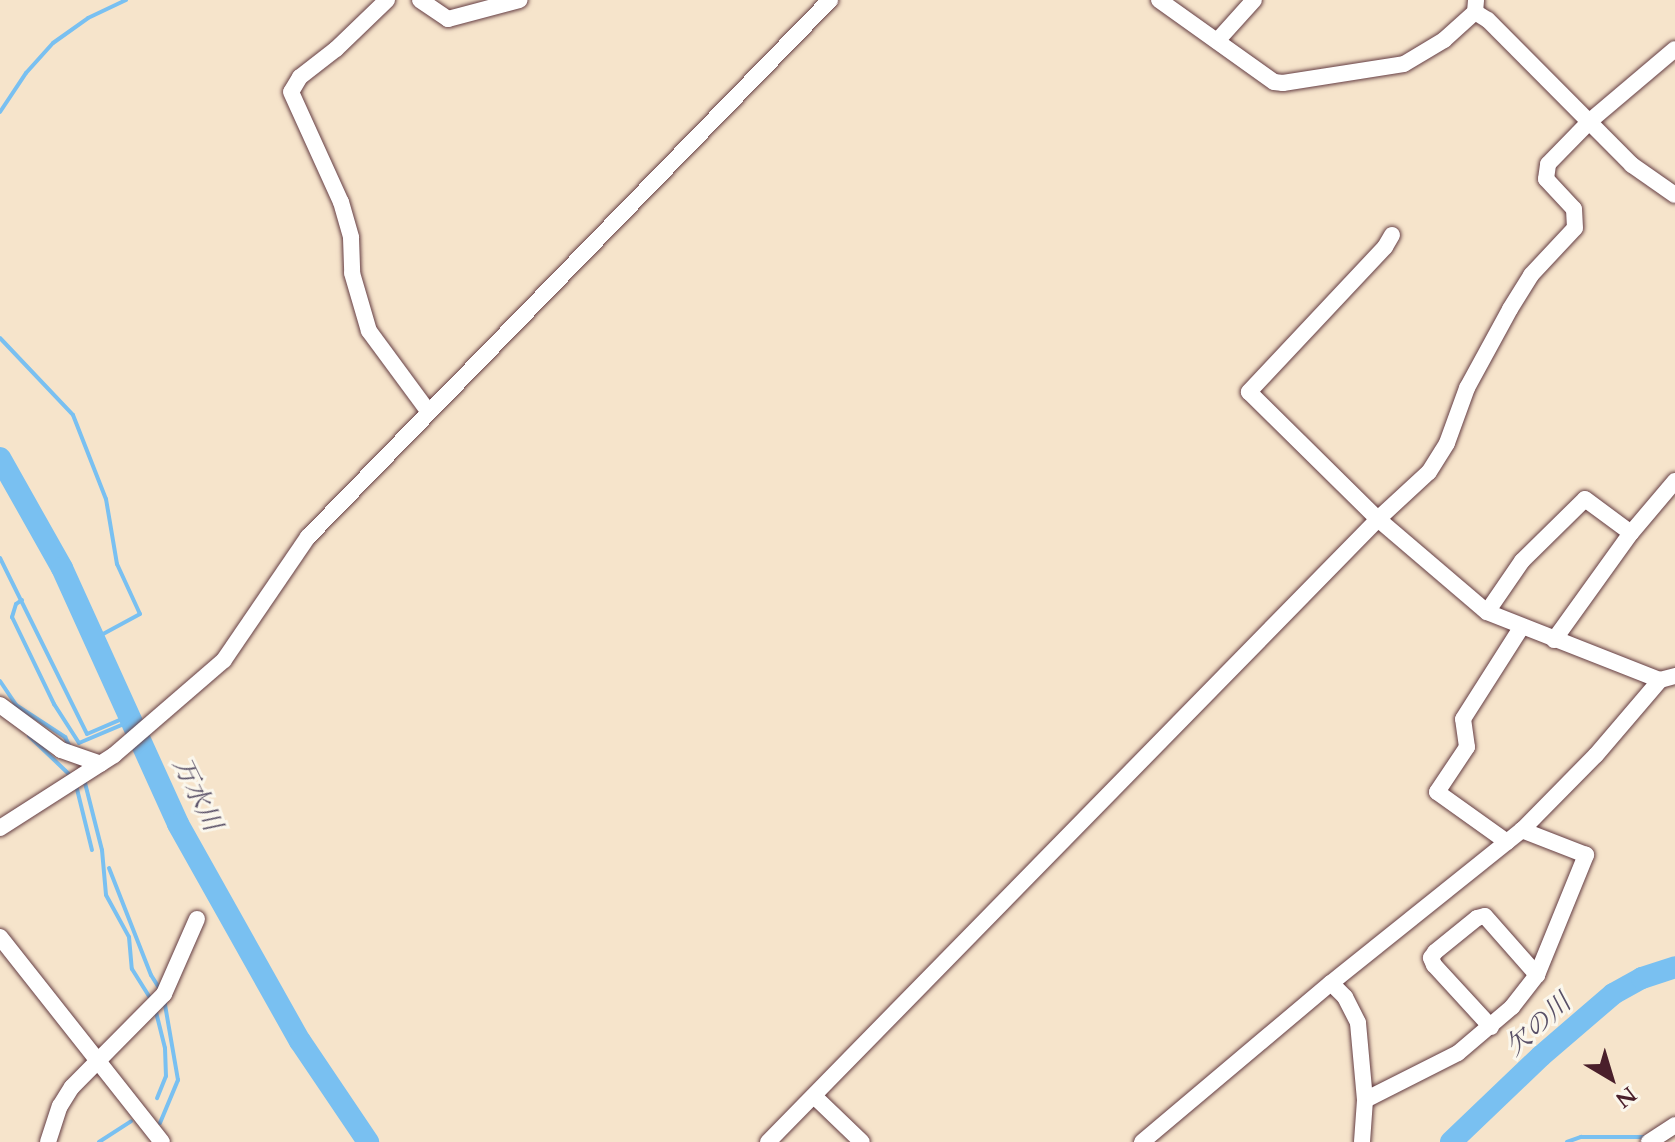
<!DOCTYPE html>
<meta charset="utf-8">
<style>
body{margin:0}
#map{position:relative;width:1675px;height:1142px;overflow:hidden;background:#f6e4cb;font-family:Cardo,"Noto Serif JP",serif}
div>[style]{position:absolute}
.stream>*{height:4px;margin:-2px;padding:0 2px;transform-origin:2px;border-radius:2px;background:#79c0f1}
.river>*{height:22px;margin:-11px;padding:0 11px;transform-origin:11px;border-radius:11px;background:#79c0f1}
.roads{filter:drop-shadow(0 0 2px #643d43) drop-shadow(0 0 2px #643d43)}
.minor>*{height:16px;margin:-8px;padding:0 8px;transform-origin:8px;border-radius:8px;background:#fff}
span{translate:-50% -50%;white-space:nowrap;text-align:center;line-height:1.15;-webkit-text-stroke:6px #fbf7ec;paint-order:stroke}
.water-label{font-size:26px;color:#584f66;font-style:italic}
.north{position:absolute;left:1571px;top:1038px;width:80px;height:80px;-webkit-text-stroke:6px #fbf7ec;paint-order:stroke;rotate:142deg;font-size:22px;font-weight:700;line-height:32px;text-align:center;color:#4a1f2b}
.north::after{content:'';display:block;margin:auto;width:28px;height:36px;background:#4a1f2b;clip-path:polygon(50% 0,100% 100%,50% 72%,0 100%)}
</style>
<div id="map">
<div class="stream">
<i style="left:0;top:112px;width:47px;rotate:-56.3deg"></i>
<i style="left:26px;top:73px;width:40px;rotate:-48deg"></i>
<i style="left:53px;top:43px;width:43px;rotate:-35.5deg"></i>
<i style="left:88px;top:18px;width:42px;rotate:-25.3deg"></i>
<i style="left:0;top:338px;width:106px;rotate:46.5deg"></i>
<i style="left:73px;top:415px;width:90px;rotate:68.6deg"></i>
<i style="left:106px;top:499px;width:66px;rotate:80.4deg"></i>
<i style="left:117px;top:564px;width:55px;rotate:65.3deg"></i>
<i style="left:140px;top:614px;width:52px;rotate:151.5deg"></i>
<i style="left:0;top:558px;width:196px;rotate:63.7deg"></i>
<i style="left:87px;top:734px;width:46px;rotate:-23.2deg"></i>
<i style="left:22px;top:600px;width:7px;rotate:146deg"></i>
<i style="left:16px;top:604px;width:14px;rotate:107deg"></i>
<i style="left:12px;top:617px;width:97px;rotate:64.2deg"></i>
<i style="left:54px;top:704px;width:46px;rotate:57.3deg"></i>
<i style="left:79px;top:743px;width:56px;rotate:-22.9deg"></i>
<i style="left:0;top:681px;width:29px;rotate:56deg"></i>
<i style="left:16px;top:705px;width:59px;rotate:33.1deg"></i>
<i style="left:65px;top:737px;width:13px;rotate:63deg"></i>
<i style="left:29px;top:736px;width:59px;rotate:43.6deg"></i>
<i style="left:84px;top:779px;width:73px;rotate:75.8deg"></i>
<i style="left:102px;top:850px;width:45px;rotate:84.9deg"></i>
<i style="left:106px;top:895px;width:48px;rotate:61.3deg"></i>
<i style="left:129px;top:937px;width:32px;rotate:85deg"></i>
<i style="left:132px;top:969px;width:36px;rotate:58deg"></i>
<i style="left:76px;top:785px;width:67px;rotate:76.2deg"></i>
<i style="left:109px;top:868px;width:115px;rotate:68.6deg"></i>
<i style="left:151px;top:975px;width:19px;rotate:58deg"></i>
<i style="left:155px;top:1008px;width:41px;rotate:76deg"></i>
<i style="left:165px;top:1048px;width:28px;rotate:88deg"></i>
<i style="left:166px;top:1076px;width:24px;rotate:112deg"></i>
<i style="left:160px;top:1123px;width:47px;rotate:-67.3deg"></i>
<i style="left:178px;top:1080px;width:82px;rotate:-99.8deg"></i>
<i style="left:99px;top:1142px;width:38px;rotate:-33deg"></i>
<i style="left:1567px;top:1142px;width:15px;rotate:-20deg"></i>
<i style="left:1581px;top:1137px;width:68px"></i>
</div>
<div class="river">
<i style="left:0;top:458px;width:126px;rotate:60.6deg"></i>
<i style="left:62px;top:568px;width:281px;rotate:65.6deg"></i>
<i style="left:178px;top:824px;width:249px;rotate:60.7deg"></i>
<i style="left:300px;top:1041px;width:122px;rotate:56deg"></i>
<i style="left:1451px;top:1142px;width:124px;rotate:-43.7deg"></i>
<i style="left:1541px;top:1056px;width:95px;rotate:-40.7deg"></i>
<i style="left:1613px;top:994px;width:33px;rotate:-29deg"></i>
<i style="left:1642px;top:978px;width:35px;rotate:-18deg"></i>
</div>
<div class="roads">
<div class="minor">
<i style="left:387px;top:0;width:71px;rotate:136.1deg"></i>
<i style="left:336px;top:49px;width:46px;rotate:142.1deg"></i>
<i style="left:300px;top:77px;width:17px;rotate:121deg"></i>
<i style="left:291px;top:92px;width:121px;rotate:65.6deg"></i>
<i style="left:341px;top:202px;width:37px;rotate:74deg"></i>
<i style="left:351px;top:238px;width:35px;rotate:88deg"></i>
<i style="left:352px;top:273px;width:60px;rotate:73.7deg"></i>
<i style="left:369px;top:331px;width:99px;rotate:53.6deg"></i>
<i style="left:420px;top:0;width:34px;rotate:34deg"></i>
<i style="left:448px;top:19px;width:74px;rotate:-14.8deg"></i>
<i style="left:1159px;top:0;width:141px;rotate:35.5deg"></i>
<i style="left:1274px;top:82px;width:9px;rotate:6deg"></i>
<i style="left:1283px;top:83px;width:122px;rotate:-8.9deg"></i>
<i style="left:1404px;top:64px;width:47px;rotate:-31deg"></i>
<i style="left:1444px;top:40px;width:42px;rotate:-42.1deg"></i>
<i style="left:1475px;top:12px;width:12px;rotate:-85deg"></i>
<i style="left:1475px;top:12px;width:15px;rotate:32deg"></i>
<i style="left:1488px;top:20px;width:204px;rotate:45.2deg"></i>
<i style="left:1632px;top:165px;width:52px;rotate:34.9deg"></i>
<i style="left:1217px;top:41px;width:55px;rotate:-47.9deg"></i>
<i style="left:1392px;top:235px;width:14px;rotate:120deg"></i>
<i style="left:1385px;top:247px;width:199px;rotate:133.2deg"></i>
<i style="left:1249px;top:392px;width:181px;rotate:44.6deg"></i>
<i style="left:1378px;top:519px;width:143px;rotate:40.5deg"></i>
<i style="left:1487px;top:612px;width:186px;rotate:21.5deg"></i>
<i style="left:1660px;top:680px;width:16px;rotate:-15deg"></i>
<i style="left:1487px;top:612px;width:62px;rotate:-55.5deg"></i>
<i style="left:1522px;top:561px;width:88px;rotate:-44.5deg"></i>
<i style="left:1585px;top:499px;width:57px;rotate:36.5deg"></i>
<i style="left:1554px;top:640px;width:132px;rotate:-54.3deg"></i>
<i style="left:1631px;top:533px;width:68px;rotate:-49.8deg"></i>
<i style="left:0;top:705px;width:76px;rotate:36.4deg"></i>
<i style="left:61px;top:750px;width:42px;rotate:19.3deg"></i>
<i style="left:0;top:828px;width:135px;rotate:-32.6deg"></i>
<i style="left:114px;top:755px;width:145px;rotate:-40.8deg"></i>
<i style="left:224px;top:660px;width:149px;rotate:-55.7deg"></i>
<i style="left:308px;top:537px;width:749px;rotate:-45.81deg"></i>
<i style="left:1507px;top:842px;width:86px;rotate:-144.5deg"></i>
<i style="left:1437px;top:792px;width:54px;rotate:-56.3deg"></i>
<i style="left:1467px;top:747px;width:28px;rotate:-98deg"></i>
<i style="left:1463px;top:719px;width:108px;rotate:-57.5deg"></i>
<i style="left:0;top:937px;width:261px;rotate:51.7deg"></i>
<i style="left:1331px;top:983px;width:20px;rotate:45deg"></i>
<i style="left:1345px;top:997px;width:29px;rotate:63deg"></i>
<i style="left:1358px;top:1023px;width:77px;rotate:84.8deg"></i>
<i style="left:1365px;top:1100px;width:42px;rotate:94.1deg"></i>
<i style="left:1491px;top:1027px;width:84px;rotate:-132.6deg"></i>
<i style="left:1434px;top:965px;width:8px;rotate:-113deg"></i>
<i style="left:1431px;top:958px;width:7px;rotate:-56deg"></i>
<i style="left:1435px;top:952px;width:54px;rotate:-39deg"></i>
<i style="left:1477px;top:918px;width:8px;rotate:-14deg"></i>
<i style="left:1485px;top:916px;width:79px;rotate:48.6deg"></i>
<i style="left:814px;top:1096px;width:66px;rotate:43.8deg"></i>
<i style="left:1365px;top:1100px;width:104px;rotate:-26.8deg"></i>
<i style="left:1458px;top:1053px;width:71px;rotate:-40.4deg"></i>
<i style="left:1512px;top:1007px;width:41px;rotate:-52deg"></i>
<i style="left:1537px;top:975px;width:130px;rotate:-67.8deg"></i>
<i style="left:1586px;top:855px;width:69px;rotate:-158.7deg"></i>
<i style="left:48px;top:1142px;width:38px;rotate:-72deg"></i>
<i style="left:60px;top:1106px;width:22px;rotate:-58deg"></i>
<i style="left:72px;top:1087px;width:131px;rotate:-45.3deg"></i>
<i style="left:164px;top:994px;width:82px;rotate:-66.3deg"></i>
<i style="left:768px;top:1142px;width:872px;rotate:-45.6deg"></i>
<i style="left:1378px;top:519px;width:69px;rotate:-42.7deg"></i>
<i style="left:1429px;top:472px;width:34px;rotate:-58deg"></i>
<i style="left:1447px;top:443px;width:59px;rotate:-70deg"></i>
<i style="left:1467px;top:388px;width:90px;rotate:-61.4deg"></i>
<i style="left:1510px;top:309px;width:40px;rotate:-58deg"></i>
<i style="left:1531px;top:275px;width:64px;rotate:-46.9deg"></i>
<i style="left:1575px;top:228px;width:19px;rotate:-93deg"></i>
<i style="left:1574px;top:209px;width:41px;rotate:-133deg"></i>
<i style="left:1546px;top:179px;width:15px;rotate:-82deg"></i>
<i style="left:1548px;top:164px;width:60px;rotate:-45.7deg"></i>
<i style="left:1590px;top:121px;width:111px;rotate:-40.3deg"></i>
<i style="left:1142px;top:1142px;width:247px;rotate:-40.1deg"></i>
<i style="left:1331px;top:983px;width:245px;rotate:-38.7deg"></i>
<i style="left:1522px;top:830px;width:105px;rotate:-45.4deg"></i>
<i style="left:1596px;top:755px;width:99px;rotate:-49.5deg"></i>
<i style="left:1649px;top:1142px;width:31px;rotate:-33deg"></i>
</div>
</div>
<div class="water-label">
<span style="left:197px;top:794px;rotate:64deg">万水川</span>
<span style="left:1538px;top:1025px;rotate:-42deg">欠の川</span>
</div>
<div class="north">N</div>
</div>
